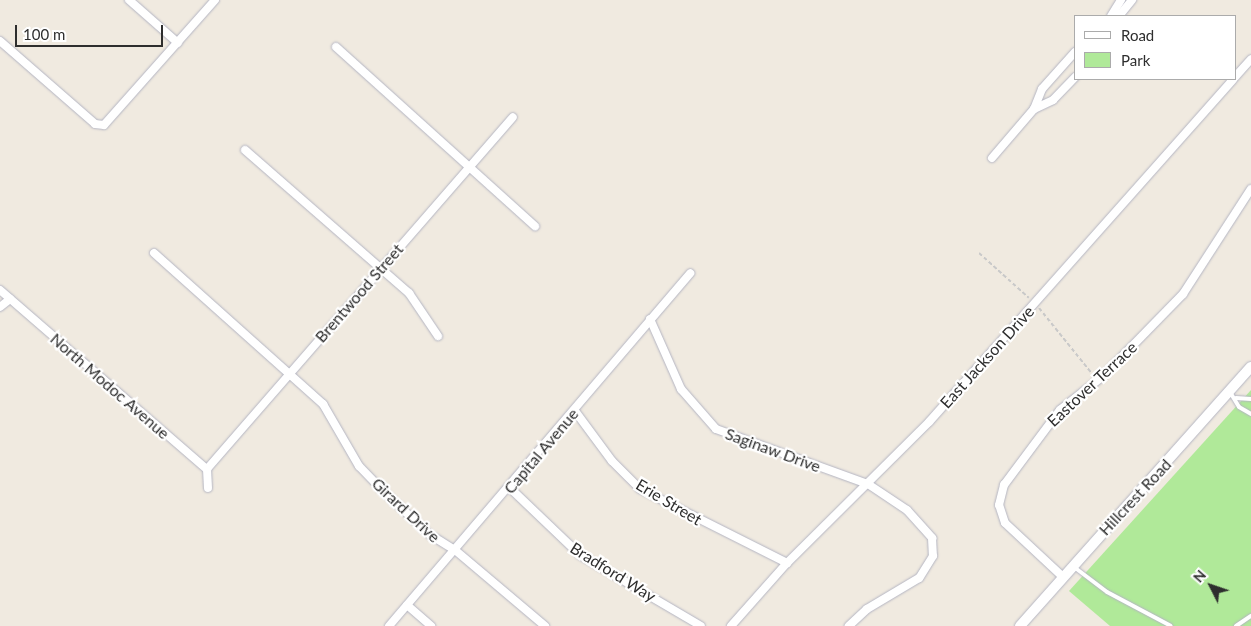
<!DOCTYPE html>
<style>
body{margin:0}
#map{position:relative;width:1251px;height:626px;overflow:hidden;background:#f0eae0;font-family:Lato,sans-serif}
div>[style]{position:absolute}
.green>*{inset:0;background:#b0e999}
.path>*{height:2px;margin-top:-1px;transform-origin:0;background:repeating-linear-gradient(90deg,#c9c9c9 0 4px,transparent 0 6.5px)}
.roads{filter:drop-shadow(0 0 1px #b4b5c2) drop-shadow(0 0 1px #b4b5c2)}
.service>*{height:4px;margin:-2px;padding:0 2px;transform-origin:2px;border-radius:2px;background:#fff}
.minor>*{height:8px;margin:-4px;padding:0 4px;transform-origin:4px;border-radius:4px;background:#fff}
.tertiary>*{height:10px;margin:-5px;padding:0 5px;transform-origin:5px;border-radius:5px;background:#fff}
span{translate:-50% -50%;white-space:nowrap;text-align:center;line-height:1.15;-webkit-text-stroke:4.5px #fff;paint-order:stroke}
.street-label{font-size:16px;color:#2e2e2e}
.legend{position:absolute;left:1074px;top:15px;width:162px;height:65px;box-sizing:border-box;background:#fff;border:1px solid #ababab;margin:0;padding:6px 9px;list-style:none;font-size:15px;color:#2e2e2e}
.legend li{display:flex;align-items:center;gap:10px;height:25px}
.legend b{width:25px;border:1px solid #ababab}
.north{position:absolute;left:1186px;top:561px;width:50px;height:50px;-webkit-text-stroke:4px #fff;paint-order:stroke;rotate:311deg;font-size:14px;font-weight:700;line-height:20px;text-align:center;color:#2e2e2e}
.north::after{content:'';display:block;margin:auto;width:18px;height:22px;background:#2e2e2e;clip-path:polygon(50% 0,100% 100%,50% 72%,0 100%)}
.scale{position:absolute;left:15px;top:25px;width:148px;height:22px;box-sizing:border-box;border:2px solid #2e2e2e;border-top:0;padding-left:6px;font-size:15px;line-height:18px;white-space:nowrap;color:#2e2e2e;-webkit-text-stroke:4px #fff;paint-order:stroke}
</style>
<div id="map">
<div class="green">
<i style="clip-path:polygon(1251px 390px,1251px 626px,1110px 626px,1069px 591px)"></i>
</div>
<div class="path">
<i style="left:979px;top:253px;width:67px;rotate:42deg"></i>
<i style="left:1039px;top:308px;width:86px;rotate:51.1deg"></i>
</div>
<div class="roads">
<div class="service">
<i style="left:1230px;top:392px;width:17px;rotate:59deg"></i>
<i style="left:1239px;top:407px;width:14px;rotate:30deg"></i>
<i style="left:1236px;top:398px;width:15px;rotate:4deg"></i>
<i style="left:1074px;top:567px;width:41px;rotate:37.1deg"></i>
<i style="left:1107px;top:592px;width:72px;rotate:28deg"></i>
<i style="left:1236px;top:626px;width:18px;rotate:-34deg"></i>
</div>
<div class="minor">
<i style="left:129px;top:0;width:65px;rotate:41.3deg"></i>
<i style="left:1111px;top:16px;width:19px;rotate:-58deg"></i>
<i style="left:1119px;top:16px;width:21px;rotate:-51deg"></i>
<i style="left:0;top:41px;width:126px;rotate:41.1deg"></i>
<i style="left:95px;top:124px;width:9px;rotate:6deg"></i>
<i style="left:104px;top:125px;width:167px;rotate:-48.4deg"></i>
<i style="left:336px;top:47px;width:268px;rotate:42deg"></i>
<i style="left:1235px;top:77px;width:24px;rotate:-48deg"></i>
<i style="left:1034px;top:109px;width:21px;rotate:-25deg"></i>
<i style="left:1053px;top:100px;width:32px;rotate:-46deg"></i>
<i style="left:245px;top:150px;width:218px;rotate:41.1deg"></i>
<i style="left:409px;top:293px;width:52px;rotate:56deg"></i>
<i style="left:992px;top:158px;width:65px;rotate:-49.4deg"></i>
<i style="left:1034px;top:109px;width:22px;rotate:-68deg"></i>
<i style="left:1042px;top:89px;width:50px;rotate:-48.3deg"></i>
<i style="left:154px;top:253px;width:227px;rotate:41.8deg"></i>
<i style="left:323px;top:404px;width:72px;rotate:59.9deg"></i>
<i style="left:359px;top:466px;width:32px;rotate:46deg"></i>
<i style="left:381px;top:489px;width:66px;rotate:43.2deg"></i>
<i style="left:429px;top:534px;width:31px;rotate:32deg"></i>
<i style="left:455px;top:550px;width:118px;rotate:40.2deg"></i>
<i style="left:0;top:290px;width:274px;rotate:40.9deg"></i>
<i style="left:207px;top:469px;width:19px;rotate:87deg"></i>
<i style="left:0;top:307px;width:13px;rotate:-39deg"></i>
<i style="left:650px;top:319px;width:77px;rotate:66.1deg"></i>
<i style="left:681px;top:389px;width:53px;rotate:48.8deg"></i>
<i style="left:716px;top:429px;width:162px;rotate:19.9deg"></i>
<i style="left:868px;top:484px;width:47px;rotate:33.7deg"></i>
<i style="left:907px;top:510px;width:38px;rotate:48deg"></i>
<i style="left:932px;top:538px;width:18px;rotate:87deg"></i>
<i style="left:933px;top:556px;width:26px;rotate:122deg"></i>
<i style="left:919px;top:578px;width:61px;rotate:149.2deg"></i>
<i style="left:867px;top:609px;width:25px;rotate:137deg"></i>
<i style="left:575px;top:411px;width:62px;rotate:53.5deg"></i>
<i style="left:612px;top:461px;width:40px;rotate:45deg"></i>
<i style="left:640px;top:489px;width:165px;rotate:26.7deg"></i>
<i style="left:207px;top:469px;width:466px;rotate:-49deg"></i>
<i style="left:510px;top:488px;width:97px;rotate:43.7deg"></i>
<i style="left:580px;top:555px;width:140px;rotate:30.4deg"></i>
<i style="left:1063px;top:577px;width:79px;rotate:-137deg"></i>
<i style="left:1005px;top:523px;width:19px;rotate:-108deg"></i>
<i style="left:999px;top:505px;width:21px;rotate:-76deg"></i>
<i style="left:1004px;top:485px;width:94px;rotate:-53.3deg"></i>
<i style="left:1060px;top:410px;width:53px;rotate:-38.2deg"></i>
<i style="left:1102px;top:377px;width:116px;rotate:-45.7deg"></i>
<i style="left:1183px;top:294px;width:125px;rotate:-57.1deg"></i>
<i style="left:407px;top:605px;width:32px;rotate:41deg"></i>
<i style="left:389px;top:626px;width:464px;rotate:-49.5deg"></i>
<i style="left:731px;top:626px;width:84px;rotate:-48.4deg"></i>
<i style="left:787px;top:563px;width:200px;rotate:-44.8deg"></i>
<i style="left:929px;top:422px;width:458px;rotate:-48.4deg"></i>
</div>
<div class="tertiary">
<i style="left:1020px;top:626px;width:347px;rotate:-48.3deg"></i>
</div>
</div>
<div class="street-label">
<span style="left:359px;top:293px;rotate:-49deg">Brentwood Street</span>
<span style="left:987px;top:357px;rotate:-48deg">East Jackson Drive</span>
<span style="left:1092px;top:384px;rotate:-43deg">Eastover Terrace</span>
<span style="left:110px;top:386px;rotate:41deg">North Modoc Avenue</span>
<span style="left:773px;top:450px;rotate:20deg">Saginaw Drive</span>
<span style="left:541px;top:451px;rotate:-50deg">Capital Avenue</span>
<span style="left:1135px;top:497px;rotate:-47deg">Hillcrest Road</span>
<span style="left:669px;top:502px;rotate:31deg">Erie Street</span>
<span style="left:406px;top:510px;rotate:43deg">Girard Drive</span>
<span style="left:613px;top:572px;rotate:32deg">Bradford Way</span>
</div>
<ul class="legend">
<li><b style="height:6px;background:#fff"></b>Road</li>
<li><b style="height:14px;background:#b0e999"></b>Park</li>
</ul>
<div class="north">N</div>
<div class="scale">100 m</div>
</div>
